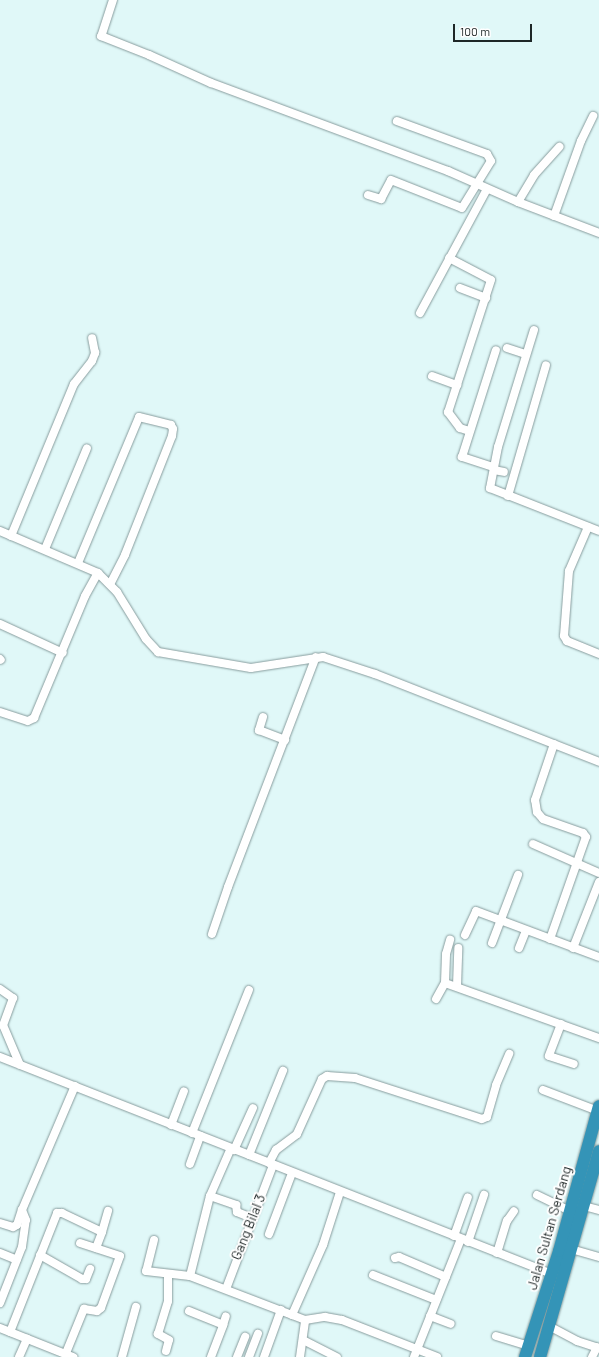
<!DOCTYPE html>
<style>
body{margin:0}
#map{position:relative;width:599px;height:1357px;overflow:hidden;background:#e0f8f8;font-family:Barlow,sans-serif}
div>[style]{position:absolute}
.roads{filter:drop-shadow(0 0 1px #879c9d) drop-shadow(0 0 1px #879c9d)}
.minor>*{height:8px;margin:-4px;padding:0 4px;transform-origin:4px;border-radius:4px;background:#fff}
.highway>*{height:12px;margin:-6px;padding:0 6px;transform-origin:6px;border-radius:6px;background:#3494b7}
span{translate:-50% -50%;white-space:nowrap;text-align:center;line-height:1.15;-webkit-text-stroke:4px #fff;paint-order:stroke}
.street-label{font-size:14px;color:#1e2727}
.scale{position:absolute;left:453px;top:24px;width:79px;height:18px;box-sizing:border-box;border:2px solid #1e2727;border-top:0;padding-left:5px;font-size:12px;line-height:14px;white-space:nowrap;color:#1e2727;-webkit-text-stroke:3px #fff;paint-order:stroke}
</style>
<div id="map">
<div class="roads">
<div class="minor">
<i style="left:113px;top:0;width:38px;rotate:108deg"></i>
<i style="left:101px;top:36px;width:52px;rotate:21.6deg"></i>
<i style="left:149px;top:55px;width:68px;rotate:24.3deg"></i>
<i style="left:211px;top:83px;width:253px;rotate:20.4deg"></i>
<i style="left:448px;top:171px;width:77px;rotate:23.9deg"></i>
<i style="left:518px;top:202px;width:87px;rotate:20.9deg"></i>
<i style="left:368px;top:195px;width:14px;rotate:17deg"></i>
<i style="left:381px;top:199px;width:21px;rotate:-62deg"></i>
<i style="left:391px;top:180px;width:76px;rotate:21.5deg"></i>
<i style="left:462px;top:208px;width:55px;rotate:-58.3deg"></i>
<i style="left:491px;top:161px;width:8px;rotate:-120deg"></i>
<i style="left:487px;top:154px;width:96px;rotate:-159.9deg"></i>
<i style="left:518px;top:202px;width:31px;rotate:-59deg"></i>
<i style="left:534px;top:175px;width:38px;rotate:-48deg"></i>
<i style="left:554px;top:216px;width:80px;rotate:-70.2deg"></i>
<i style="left:581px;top:141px;width:28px;rotate:-64deg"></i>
<i style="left:449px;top:258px;width:47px;rotate:27.6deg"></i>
<i style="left:491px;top:280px;width:139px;rotate:108deg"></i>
<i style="left:448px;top:412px;width:20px;rotate:53deg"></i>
<i style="left:460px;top:428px;width:9px;rotate:18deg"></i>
<i style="left:460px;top:288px;width:28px;rotate:21deg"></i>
<i style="left:420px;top:313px;width:141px;rotate:-61.6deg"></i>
<i style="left:534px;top:330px;width:122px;rotate:107.1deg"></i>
<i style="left:498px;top:447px;width:42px;rotate:101deg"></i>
<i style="left:490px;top:488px;width:117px;rotate:21.5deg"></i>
<i style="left:507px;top:348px;width:20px;rotate:18deg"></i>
<i style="left:432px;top:376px;width:27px;rotate:20deg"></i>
<i style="left:493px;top:467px;width:33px;rotate:-162deg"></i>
<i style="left:462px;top:457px;width:112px;rotate:-72.4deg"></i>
<i style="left:494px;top:470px;width:10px;rotate:11deg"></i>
<i style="left:508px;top:496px;width:136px;rotate:-73.8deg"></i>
<i style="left:588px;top:527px;width:48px;rotate:113.4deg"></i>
<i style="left:569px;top:571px;width:65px;rotate:94.4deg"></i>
<i style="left:564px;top:636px;width:6px;rotate:59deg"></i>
<i style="left:567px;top:641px;width:35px;rotate:22deg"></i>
<i style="left:0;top:531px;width:107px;rotate:23.2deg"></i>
<i style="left:98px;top:573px;width:27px;rotate:45deg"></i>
<i style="left:117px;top:592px;width:55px;rotate:58.3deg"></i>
<i style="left:146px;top:639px;width:18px;rotate:47deg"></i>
<i style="left:158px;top:652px;width:94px;rotate:9.8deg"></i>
<i style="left:251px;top:668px;width:73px;rotate:-8.7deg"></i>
<i style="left:323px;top:657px;width:55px;rotate:18.1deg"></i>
<i style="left:375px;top:674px;width:241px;rotate:21.4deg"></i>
<i style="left:11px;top:536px;width:165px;rotate:-67.5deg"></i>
<i style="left:74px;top:384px;width:29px;rotate:-52deg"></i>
<i style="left:92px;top:361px;width:9px;rotate:-69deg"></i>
<i style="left:95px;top:353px;width:15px;rotate:-101deg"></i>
<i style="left:45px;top:549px;width:109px;rotate:-67.4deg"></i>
<i style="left:78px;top:563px;width:158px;rotate:-67.3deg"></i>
<i style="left:139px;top:417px;width:33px;rotate:14deg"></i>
<i style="left:171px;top:425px;width:4px;rotate:63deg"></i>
<i style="left:173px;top:429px;width:7px;rotate:98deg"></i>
<i style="left:172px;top:436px;width:128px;rotate:111.6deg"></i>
<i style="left:125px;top:555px;width:33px;rotate:117deg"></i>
<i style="left:0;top:624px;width:69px;rotate:24.7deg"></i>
<i style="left:0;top:659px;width:1px;rotate:45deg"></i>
<i style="left:0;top:712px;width:29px;rotate:18deg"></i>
<i style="left:28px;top:721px;width:7px;rotate:-27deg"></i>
<i style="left:34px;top:718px;width:132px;rotate:-67.3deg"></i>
<i style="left:85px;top:596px;width:26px;rotate:-61deg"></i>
<i style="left:263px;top:717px;width:14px;rotate:107deg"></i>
<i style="left:259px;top:730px;width:28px;rotate:21deg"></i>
<i style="left:533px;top:844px;width:72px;rotate:23.7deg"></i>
<i style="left:212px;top:934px;width:50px;rotate:-71.2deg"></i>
<i style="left:228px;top:887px;width:246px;rotate:-69.1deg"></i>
<i style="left:465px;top:935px;width:26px;rotate:-65deg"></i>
<i style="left:476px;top:911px;width:131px;rotate:20.5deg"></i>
<i style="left:550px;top:939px;width:108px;rotate:-70.6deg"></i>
<i style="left:586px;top:837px;width:5px;rotate:-127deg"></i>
<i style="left:583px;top:833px;width:42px;rotate:-160.7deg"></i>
<i style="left:543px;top:819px;width:9px;rotate:-131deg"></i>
<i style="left:537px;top:812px;width:12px;rotate:-99deg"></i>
<i style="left:535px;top:800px;width:59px;rotate:-71.3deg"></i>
<i style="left:492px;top:943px;width:73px;rotate:-69.1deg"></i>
<i style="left:519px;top:948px;width:18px;rotate:-68deg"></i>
<i style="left:573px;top:948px;width:71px;rotate:-68.5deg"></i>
<i style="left:445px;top:983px;width:29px;rotate:-88deg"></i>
<i style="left:446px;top:954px;width:15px;rotate:-74deg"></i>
<i style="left:457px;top:986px;width:38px;rotate:-88deg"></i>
<i style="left:0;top:989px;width:16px;rotate:35deg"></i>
<i style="left:13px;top:998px;width:29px;rotate:110deg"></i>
<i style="left:3px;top:1025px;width:43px;rotate:67deg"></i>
<i style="left:436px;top:999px;width:18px;rotate:-61deg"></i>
<i style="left:445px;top:983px;width:164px;rotate:19.7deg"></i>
<i style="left:561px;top:1024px;width:34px;rotate:111deg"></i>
<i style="left:549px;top:1056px;width:26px;rotate:18deg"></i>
<i style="left:0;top:1057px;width:593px;rotate:21.46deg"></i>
<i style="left:543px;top:1090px;width:59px;rotate:20.9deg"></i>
<i style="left:171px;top:1125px;width:36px;rotate:-69deg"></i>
<i style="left:192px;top:1133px;width:154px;rotate:-68.3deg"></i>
<i style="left:234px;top:1150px;width:46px;rotate:-65.7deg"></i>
<i style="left:249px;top:1155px;width:91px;rotate:-68deg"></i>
<i style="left:269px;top:1163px;width:15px;rotate:-62deg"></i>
<i style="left:276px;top:1150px;width:26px;rotate:-37deg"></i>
<i style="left:297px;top:1134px;width:60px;rotate:-65.6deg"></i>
<i style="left:322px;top:1079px;width:6px;rotate:-31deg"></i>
<i style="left:327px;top:1076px;width:28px;rotate:4deg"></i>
<i style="left:355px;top:1078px;width:133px;rotate:17.9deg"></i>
<i style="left:482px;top:1119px;width:5px;rotate:-22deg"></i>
<i style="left:487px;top:1117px;width:33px;rotate:-74deg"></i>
<i style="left:496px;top:1085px;width:34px;rotate:-67deg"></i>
<i style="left:190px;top:1164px;width:30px;rotate:-70deg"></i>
<i style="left:537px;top:1195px;width:37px;rotate:26deg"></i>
<i style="left:210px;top:1196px;width:28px;rotate:19deg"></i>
<i style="left:236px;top:1205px;width:7px;rotate:82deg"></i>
<i style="left:237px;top:1212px;width:16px;rotate:22deg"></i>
<i style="left:584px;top:1206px;width:16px;rotate:15deg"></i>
<i style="left:0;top:1223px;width:14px;rotate:17deg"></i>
<i style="left:13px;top:1227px;width:4px;rotate:-27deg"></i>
<i style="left:17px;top:1225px;width:16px;rotate:-72deg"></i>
<i style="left:269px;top:1234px;width:65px;rotate:-69.3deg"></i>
<i style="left:454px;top:1236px;width:41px;rotate:-70.3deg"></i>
<i style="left:154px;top:1240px;width:32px;rotate:104deg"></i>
<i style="left:146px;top:1271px;width:44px;rotate:6.5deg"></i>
<i style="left:190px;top:1276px;width:123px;rotate:20.9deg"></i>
<i style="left:305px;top:1320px;width:20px;rotate:-9deg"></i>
<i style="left:325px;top:1317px;width:17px;rotate:10deg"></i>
<i style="left:342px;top:1320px;width:102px;rotate:21.3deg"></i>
<i style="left:468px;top:1242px;width:50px;rotate:-71.2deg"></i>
<i style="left:96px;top:1248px;width:17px;rotate:-69deg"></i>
<i style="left:571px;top:1249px;width:29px;rotate:16deg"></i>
<i style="left:0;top:1253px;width:18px;rotate:22deg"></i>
<i style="left:497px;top:1253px;width:34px;rotate:-73deg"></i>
<i style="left:507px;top:1221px;width:12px;rotate:-55deg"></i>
<i style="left:40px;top:1255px;width:48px;rotate:29.7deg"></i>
<i style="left:82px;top:1279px;width:4px"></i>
<i style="left:86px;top:1279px;width:11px;rotate:-68deg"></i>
<i style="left:395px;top:1258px;width:4px;rotate:-14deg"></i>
<i style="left:399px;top:1257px;width:51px;rotate:23.1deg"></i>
<i style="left:373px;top:1275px;width:68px;rotate:21.6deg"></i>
<i style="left:190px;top:1276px;width:82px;rotate:-76deg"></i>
<i style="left:210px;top:1196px;width:52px;rotate:-66.4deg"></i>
<i style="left:226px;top:1289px;width:133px;rotate:-69.2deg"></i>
<i style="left:0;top:1303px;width:60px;rotate:-68.6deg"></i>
<i style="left:22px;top:1247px;width:27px;rotate:-82deg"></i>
<i style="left:26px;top:1220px;width:11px;rotate:-112deg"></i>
<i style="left:22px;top:1210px;width:135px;rotate:-66.9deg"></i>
<i style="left:189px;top:1311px;width:37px;rotate:22deg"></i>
<i style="left:223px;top:1325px;width:9px;rotate:-72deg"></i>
<i style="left:292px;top:1315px;width:77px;rotate:-66.1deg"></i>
<i style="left:323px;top:1245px;width:56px;rotate:-72.2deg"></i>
<i style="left:430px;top:1316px;width:22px;rotate:21deg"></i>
<i style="left:549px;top:1326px;width:32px;rotate:28deg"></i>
<i style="left:577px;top:1341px;width:23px;rotate:18deg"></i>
<i style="left:0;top:1328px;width:79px;rotate:21.7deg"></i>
<i style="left:10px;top:1332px;width:128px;rotate:-68.4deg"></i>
<i style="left:57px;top:1213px;width:5px"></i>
<i style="left:62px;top:1213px;width:44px;rotate:25.4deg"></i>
<i style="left:102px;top:1232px;width:22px;rotate:-74deg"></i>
<i style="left:496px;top:1336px;width:34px;rotate:17deg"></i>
<i style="left:303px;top:1340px;width:38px;rotate:27deg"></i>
<i style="left:166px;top:1351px;width:11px;rotate:-75deg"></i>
<i style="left:169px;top:1340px;width:13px;rotate:-151deg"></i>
<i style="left:158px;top:1334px;width:34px;rotate:-73deg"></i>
<i style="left:168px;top:1301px;width:27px;rotate:-90deg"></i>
<i style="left:66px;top:1353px;width:48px;rotate:-67.8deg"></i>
<i style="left:84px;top:1309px;width:13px;rotate:9deg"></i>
<i style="left:97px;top:1311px;width:5px;rotate:-37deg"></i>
<i style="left:101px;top:1308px;width:55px;rotate:-69.9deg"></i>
<i style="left:120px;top:1256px;width:42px;rotate:-162deg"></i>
<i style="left:19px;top:1357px;width:20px;rotate:-66deg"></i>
<i style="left:122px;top:1357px;width:52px;rotate:-74.4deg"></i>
<i style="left:211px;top:1357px;width:34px;rotate:-69deg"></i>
<i style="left:237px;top:1357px;width:22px;rotate:-68deg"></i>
<i style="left:249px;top:1357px;width:25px;rotate:-69deg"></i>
<i style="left:264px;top:1357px;width:50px;rotate:-70.1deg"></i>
<i style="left:300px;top:1357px;width:37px;rotate:-82deg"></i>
<i style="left:414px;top:1357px;width:127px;rotate:-68.3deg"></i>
<i style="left:592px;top:1357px;width:11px;rotate:-63deg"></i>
</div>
<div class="highway">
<i style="left:525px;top:1357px;width:111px;rotate:-72.2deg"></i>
<i style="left:559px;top:1251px;width:150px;rotate:-74.6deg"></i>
<i style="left:540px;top:1357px;width:214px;rotate:-74deg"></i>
</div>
</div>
<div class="street-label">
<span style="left:248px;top:1227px;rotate:-68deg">Gang Bilal 3</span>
<span style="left:549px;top:1228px;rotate:-74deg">Jalan Sultan Serdang</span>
</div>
<div class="scale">100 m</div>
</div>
